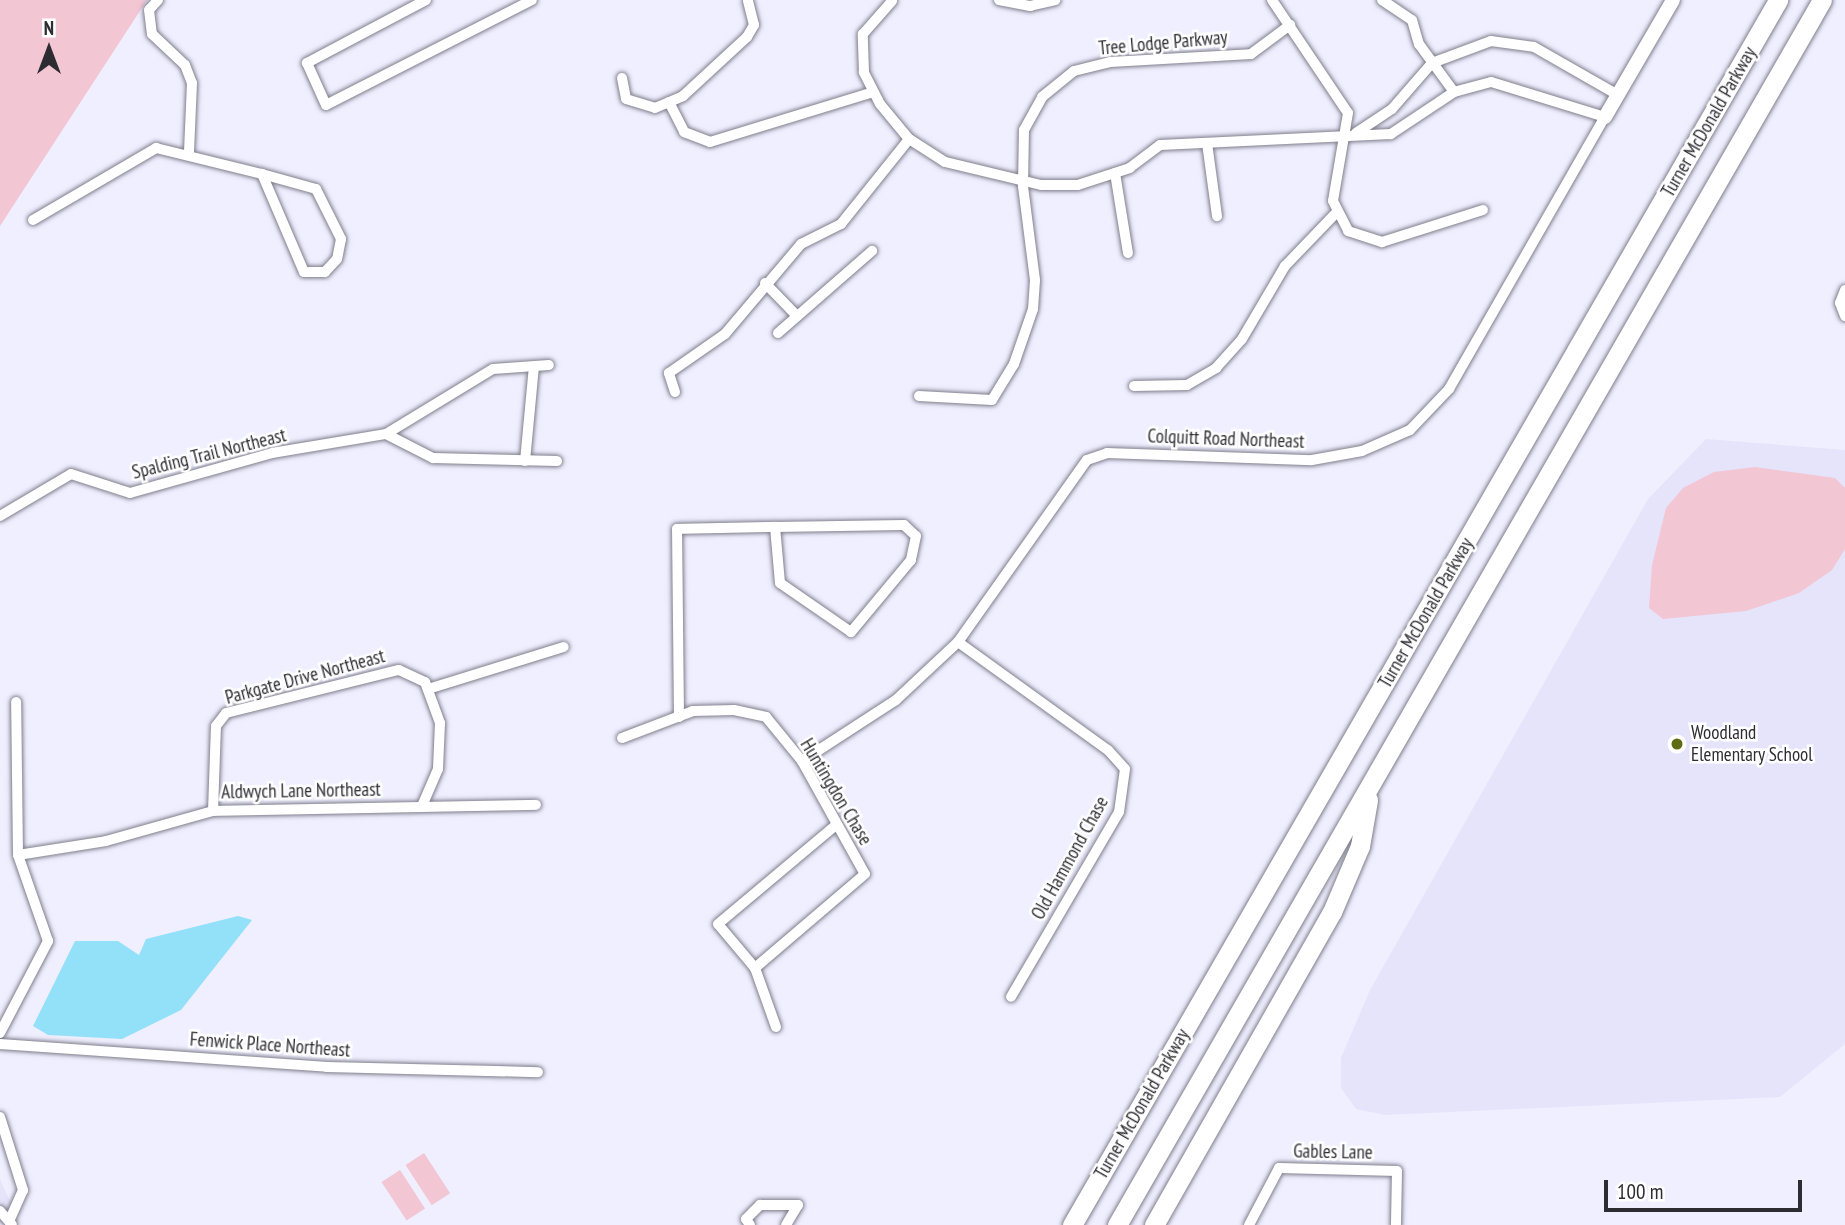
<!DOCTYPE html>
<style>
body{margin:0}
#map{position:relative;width:1845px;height:1225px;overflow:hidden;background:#f0efff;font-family:"PT Sans Narrow",sans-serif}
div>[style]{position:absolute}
.built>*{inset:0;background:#e5e4fb}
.green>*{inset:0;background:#f2c6d3;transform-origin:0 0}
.water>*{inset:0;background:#93e0f9}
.roads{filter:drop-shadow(0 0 2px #7f7e8c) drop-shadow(0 0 2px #7f7e8c)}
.minor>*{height:10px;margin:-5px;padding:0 5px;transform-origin:5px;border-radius:5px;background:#fff}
.tertiary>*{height:14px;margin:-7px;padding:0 7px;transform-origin:7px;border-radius:7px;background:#fff}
.motorway>*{height:19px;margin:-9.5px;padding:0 9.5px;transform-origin:9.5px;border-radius:9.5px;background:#fff}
.dots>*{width:19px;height:19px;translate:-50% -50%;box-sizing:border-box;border:4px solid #fff;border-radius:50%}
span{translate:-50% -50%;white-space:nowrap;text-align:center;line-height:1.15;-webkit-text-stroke:5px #fff;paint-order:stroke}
.street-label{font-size:19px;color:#2d2c32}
.poi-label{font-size:19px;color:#2d2c32}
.left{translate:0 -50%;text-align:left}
.north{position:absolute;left:14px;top:14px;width:70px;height:70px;-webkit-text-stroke:5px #fff;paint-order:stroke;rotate:0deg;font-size:19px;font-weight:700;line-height:28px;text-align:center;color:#2d2c32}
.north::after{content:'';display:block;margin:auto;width:24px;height:32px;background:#2d2c32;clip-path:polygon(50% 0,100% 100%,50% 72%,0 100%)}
.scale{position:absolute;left:1604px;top:1180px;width:198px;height:32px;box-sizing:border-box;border:4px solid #2d2c32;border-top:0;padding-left:9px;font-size:21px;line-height:24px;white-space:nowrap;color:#2d2c32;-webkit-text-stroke:5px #fff;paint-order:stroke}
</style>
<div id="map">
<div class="built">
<i style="clip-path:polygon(1706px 439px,1845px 450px,1845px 1044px,1780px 1097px,1385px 1115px,1356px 1109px,1341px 1088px,1341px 1058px,1370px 990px,1648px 499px)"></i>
<i style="clip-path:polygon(0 1179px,17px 1217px,0 1224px)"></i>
</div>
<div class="green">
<i style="clip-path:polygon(0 0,147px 0,0 226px)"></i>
<i style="clip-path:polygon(1755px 467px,1835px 478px,1845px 488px,1845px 549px,1832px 570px,1799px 593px,1746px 611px,1663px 619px,1649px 608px,1652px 565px,1666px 508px,1683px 488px,1714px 472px)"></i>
<i style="left:424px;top:1153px;width:48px;height:22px;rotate:57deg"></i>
<i style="left:400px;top:1170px;width:46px;height:22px;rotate:57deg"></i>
</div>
<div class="water">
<i style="clip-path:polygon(238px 916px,252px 920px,181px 1010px,122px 1039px,48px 1035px,33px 1026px,75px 941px,118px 941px,139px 955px,146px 939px)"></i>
</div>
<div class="roads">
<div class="minor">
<i style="left:158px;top:0;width:13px;rotate:132deg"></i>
<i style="left:149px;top:10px;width:24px;rotate:83deg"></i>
<i style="left:152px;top:34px;width:45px;rotate:43.2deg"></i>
<i style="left:185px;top:65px;width:19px;rotate:69deg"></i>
<i style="left:192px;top:83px;width:69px;rotate:92.5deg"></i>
<i style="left:426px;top:0;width:135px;rotate:152.1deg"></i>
<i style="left:307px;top:63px;width:46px;rotate:65.7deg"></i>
<i style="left:326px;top:105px;width:231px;rotate:-27deg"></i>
<i style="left:999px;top:0;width:32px;rotate:11deg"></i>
<i style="left:1030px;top:6px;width:26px;rotate:-13deg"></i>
<i style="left:1272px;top:0;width:136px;rotate:56.1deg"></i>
<i style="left:1348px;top:113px;width:89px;rotate:99.7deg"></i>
<i style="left:1333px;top:201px;width:34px;rotate:63deg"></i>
<i style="left:1348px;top:231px;width:36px;rotate:18deg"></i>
<i style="left:1382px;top:242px;width:106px;rotate:-17.6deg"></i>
<i style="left:1382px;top:0;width:36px;rotate:34deg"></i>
<i style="left:1412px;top:20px;width:25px;rotate:74deg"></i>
<i style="left:1419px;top:44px;width:59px;rotate:53.9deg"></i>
<i style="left:622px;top:78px;width:21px;rotate:79deg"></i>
<i style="left:626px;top:99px;width:30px;rotate:17deg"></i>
<i style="left:655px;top:108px;width:30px;rotate:-23deg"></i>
<i style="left:683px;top:96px;width:87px;rotate:-42.7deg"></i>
<i style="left:747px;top:37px;width:14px;rotate:-60deg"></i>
<i style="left:754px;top:25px;width:25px;rotate:-104deg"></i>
<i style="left:669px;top:102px;width:34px;rotate:63deg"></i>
<i style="left:684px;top:132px;width:28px;rotate:21deg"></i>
<i style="left:710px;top:142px;width:171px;rotate:-17deg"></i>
<i style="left:1356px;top:133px;width:43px;rotate:-33.7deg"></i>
<i style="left:1392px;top:109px;width:61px;rotate:-49deg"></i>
<i style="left:1432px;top:63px;width:63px;rotate:-20.4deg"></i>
<i style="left:1491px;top:41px;width:43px;rotate:7.9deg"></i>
<i style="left:1534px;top:47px;width:95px;rotate:29.8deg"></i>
<i style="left:1207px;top:143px;width:74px;rotate:82.2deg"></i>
<i style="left:1115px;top:173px;width:81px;rotate:80.8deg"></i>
<i style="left:262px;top:174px;width:56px;rotate:15.5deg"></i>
<i style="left:316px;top:189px;width:56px;rotate:63.4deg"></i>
<i style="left:341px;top:239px;width:20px;rotate:101deg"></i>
<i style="left:337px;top:259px;width:18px;rotate:133deg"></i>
<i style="left:325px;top:272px;width:21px;rotate:180deg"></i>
<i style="left:304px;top:272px;width:107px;rotate:-113.2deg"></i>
<i style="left:33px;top:220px;width:143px;rotate:-30.3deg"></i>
<i style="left:156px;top:148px;width:109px;rotate:13.8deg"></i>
<i style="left:765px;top:283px;width:46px;rotate:45.9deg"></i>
<i style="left:1845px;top:290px;width:14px;rotate:111deg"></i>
<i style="left:1840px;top:303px;width:14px;rotate:69deg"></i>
<i style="left:778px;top:333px;width:125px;rotate:-41.1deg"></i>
<i style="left:1134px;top:386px;width:53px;rotate:-1.1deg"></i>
<i style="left:1187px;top:385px;width:34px;rotate:-30deg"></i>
<i style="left:1216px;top:368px;width:39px;rotate:-48deg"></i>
<i style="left:1242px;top:339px;width:85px;rotate:-59.5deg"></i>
<i style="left:1285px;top:266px;width:72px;rotate:-46.1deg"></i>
<i style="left:675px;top:392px;width:20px;rotate:-108deg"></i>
<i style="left:669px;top:373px;width:68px;rotate:-34.9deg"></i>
<i style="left:725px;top:334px;width:118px;rotate:-49.8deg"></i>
<i style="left:801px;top:244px;width:45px;rotate:-26.6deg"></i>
<i style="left:841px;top:224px;width:109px;rotate:-51.3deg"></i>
<i style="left:919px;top:396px;width:73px;rotate:3.1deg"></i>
<i style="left:992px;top:400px;width:42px;rotate:-58.6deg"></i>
<i style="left:1014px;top:364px;width:58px;rotate:-70.9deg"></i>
<i style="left:1033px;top:309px;width:29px;rotate:-86deg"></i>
<i style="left:1035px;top:280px;width:95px;rotate:-97.3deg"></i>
<i style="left:1023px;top:186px;width:56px;rotate:-89deg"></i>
<i style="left:1024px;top:130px;width:38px;rotate:-61deg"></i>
<i style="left:1042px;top:97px;width:41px;rotate:-39.1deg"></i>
<i style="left:1074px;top:71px;width:37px;rotate:-14deg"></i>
<i style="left:1110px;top:62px;width:141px;rotate:-3.2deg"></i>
<i style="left:1251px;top:54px;width:49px;rotate:-36.6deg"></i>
<i style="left:386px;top:434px;width:53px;rotate:27.1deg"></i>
<i style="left:433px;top:458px;width:124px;rotate:1.4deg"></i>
<i style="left:525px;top:461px;width:95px;rotate:-84.6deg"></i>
<i style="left:0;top:516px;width:82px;rotate:-30.6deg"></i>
<i style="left:71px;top:474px;width:62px;rotate:17.9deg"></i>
<i style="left:130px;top:493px;width:148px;rotate:-15.7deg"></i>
<i style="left:272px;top:453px;width:116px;rotate:-9.5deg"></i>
<i style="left:386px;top:434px;width:125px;rotate:-31.3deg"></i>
<i style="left:493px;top:369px;width:56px;rotate:-4.1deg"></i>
<i style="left:904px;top:525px;width:16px;rotate:43deg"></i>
<i style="left:916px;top:536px;width:25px;rotate:102deg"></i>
<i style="left:911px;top:560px;width:94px;rotate:129.8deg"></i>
<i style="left:851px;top:632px;width:86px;rotate:-145.4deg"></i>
<i style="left:780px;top:583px;width:56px;rotate:-95.1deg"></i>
<i style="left:775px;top:527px;width:129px;rotate:-0.9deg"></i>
<i style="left:958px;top:642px;width:185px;rotate:35.8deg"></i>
<i style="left:1108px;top:750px;width:25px;rotate:48deg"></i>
<i style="left:1125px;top:769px;width:43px;rotate:97.9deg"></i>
<i style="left:1119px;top:812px;width:214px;rotate:120.3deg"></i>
<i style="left:428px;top:689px;width:142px;rotate:-17.2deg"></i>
<i style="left:679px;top:717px;width:188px;rotate:-90.6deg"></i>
<i style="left:677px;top:529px;width:98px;rotate:-1.2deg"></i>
<i style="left:622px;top:738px;width:76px;rotate:-20.8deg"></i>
<i style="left:693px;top:711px;width:41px;rotate:-1.4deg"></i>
<i style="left:734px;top:710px;width:33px;rotate:12deg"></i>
<i style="left:766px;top:717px;width:57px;rotate:50.7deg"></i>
<i style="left:802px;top:761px;width:129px;rotate:60.9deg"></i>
<i style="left:865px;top:874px;width:145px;rotate:139.5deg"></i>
<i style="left:802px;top:761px;width:112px;rotate:-33deg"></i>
<i style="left:896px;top:700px;width:85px;rotate:-43.1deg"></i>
<i style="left:958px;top:642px;width:223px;rotate:-54.7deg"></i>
<i style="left:1087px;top:460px;width:21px;rotate:-19deg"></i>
<i style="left:1107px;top:453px;width:205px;rotate:2deg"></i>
<i style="left:1312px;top:460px;width:51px;rotate:-10.2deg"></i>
<i style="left:1362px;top:451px;width:52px;rotate:-23.6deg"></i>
<i style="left:1410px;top:430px;width:57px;rotate:-46.4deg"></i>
<i style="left:1449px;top:389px;width:314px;rotate:-60.2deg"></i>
<i style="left:1605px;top:117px;width:119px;rotate:-162.9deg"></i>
<i style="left:1491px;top:82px;width:38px;rotate:165deg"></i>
<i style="left:1454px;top:92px;width:76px;rotate:146.3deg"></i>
<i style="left:1391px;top:134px;width:231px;rotate:177.3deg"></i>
<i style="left:1160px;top:145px;width:38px;rotate:143deg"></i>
<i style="left:1130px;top:168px;width:55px;rotate:161.9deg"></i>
<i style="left:1078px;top:185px;width:37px;rotate:180deg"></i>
<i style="left:1041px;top:185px;width:99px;rotate:-166.5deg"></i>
<i style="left:945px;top:162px;width:43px;rotate:-147.4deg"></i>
<i style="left:909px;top:139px;width:45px;rotate:-129.6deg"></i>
<i style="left:880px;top:104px;width:36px;rotate:-117deg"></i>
<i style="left:864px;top:72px;width:38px;rotate:-92deg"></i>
<i style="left:863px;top:34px;width:44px;rotate:-48.7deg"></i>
<i style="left:213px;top:811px;width:85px;rotate:-88deg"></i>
<i style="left:216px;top:726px;width:16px;rotate:-52deg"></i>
<i style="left:226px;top:713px;width:178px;rotate:-14deg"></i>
<i style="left:399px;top:670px;width:29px;rotate:25deg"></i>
<i style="left:425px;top:682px;width:44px;rotate:69.9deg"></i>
<i style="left:440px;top:723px;width:46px;rotate:92.5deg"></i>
<i style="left:438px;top:769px;width:40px;rotate:113.4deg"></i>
<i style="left:18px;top:855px;width:89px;rotate:-9deg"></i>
<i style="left:106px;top:841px;width:111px;rotate:-15.7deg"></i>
<i style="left:213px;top:811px;width:323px;rotate:-1.1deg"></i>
<i style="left:776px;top:1027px;width:63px;rotate:-109.6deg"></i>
<i style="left:755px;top:968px;width:57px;rotate:-130.1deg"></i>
<i style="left:718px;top:924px;width:154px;rotate:-40deg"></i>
<i style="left:0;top:1033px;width:104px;rotate:-62.4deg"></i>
<i style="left:48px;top:941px;width:91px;rotate:-109.2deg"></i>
<i style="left:18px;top:855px;width:153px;rotate:-90.7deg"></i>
<i style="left:0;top:1044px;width:328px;rotate:4deg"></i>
<i style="left:327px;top:1067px;width:211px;rotate:1.4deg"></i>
<i style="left:0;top:1117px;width:77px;rotate:72.5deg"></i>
<i style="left:23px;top:1190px;width:34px;rotate:114deg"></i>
<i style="left:0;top:1211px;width:18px;rotate:49deg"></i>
<i style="left:750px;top:1225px;width:7px;rotate:-124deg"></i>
<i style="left:746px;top:1219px;width:20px;rotate:-45deg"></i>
<i style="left:760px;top:1205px;width:38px"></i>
<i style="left:798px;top:1205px;width:23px;rotate:121deg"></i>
<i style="left:1249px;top:1225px;width:64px;rotate:-62.2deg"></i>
<i style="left:1279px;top:1168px;width:118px;rotate:1.5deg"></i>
<i style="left:1397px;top:1171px;width:54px;rotate:91.1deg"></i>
</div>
<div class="tertiary">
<i style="left:1605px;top:117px;width:135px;rotate:-59.8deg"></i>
</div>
<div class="motorway">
<i style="left:1072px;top:1225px;width:1414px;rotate:-60.04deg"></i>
<i style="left:1117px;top:1225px;width:1413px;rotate:-60.08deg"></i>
<i style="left:1154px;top:1225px;width:360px;rotate:-60.4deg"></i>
<i style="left:1332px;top:912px;width:72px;rotate:-67deg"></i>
<i style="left:1360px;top:846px;width:47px;rotate:-80.1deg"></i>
</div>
</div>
<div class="dots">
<i style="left:1677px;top:744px;background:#5f6b12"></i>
</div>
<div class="street-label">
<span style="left:1163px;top:43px;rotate:-5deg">Tree Lodge Parkway</span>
<span style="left:1709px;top:122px;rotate:-60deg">Turner McDonald Parkway</span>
<span style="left:1226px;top:439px;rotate:2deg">Colquitt Road Northeast</span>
<span style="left:209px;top:454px;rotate:-14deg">Spalding Trail Northeast</span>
<span style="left:1426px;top:613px;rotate:-60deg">Turner McDonald Parkway</span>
<span style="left:305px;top:677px;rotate:-15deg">Parkgate Drive Northeast</span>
<span style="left:301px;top:791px;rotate:-1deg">Aldwych Lane Northeast</span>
<span style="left:836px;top:792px;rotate:59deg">Huntingdon Chase</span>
<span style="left:1070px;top:858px;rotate:-61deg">Old Hammond Chase</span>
<span style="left:270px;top:1045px;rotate:4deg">Fenwick Place Northeast</span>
<span style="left:1142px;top:1104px;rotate:-60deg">Turner McDonald Parkway</span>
<span style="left:1333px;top:1152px;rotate:1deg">Gables Lane</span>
</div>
<div class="poi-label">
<span class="left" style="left:1691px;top:744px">Woodland<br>Elementary School</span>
</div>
<div class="north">N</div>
<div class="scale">100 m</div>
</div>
